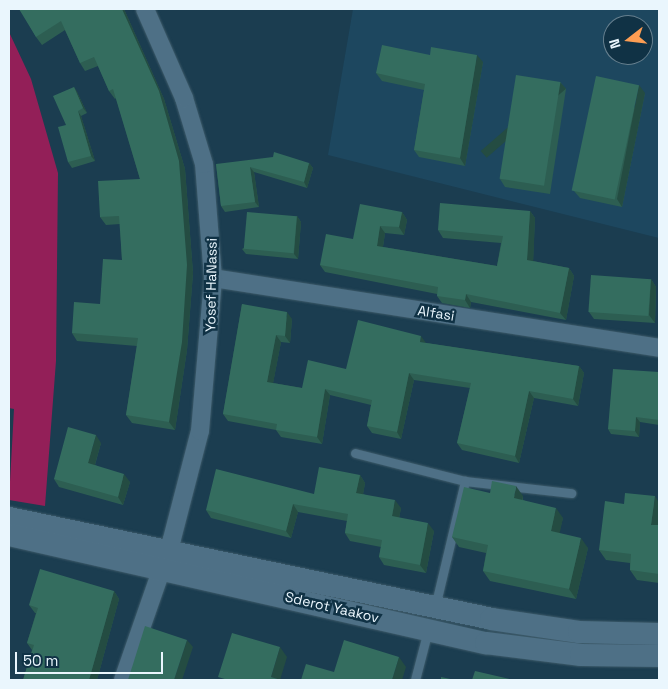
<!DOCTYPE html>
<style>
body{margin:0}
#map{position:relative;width:668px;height:689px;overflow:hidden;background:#1b3d50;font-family:"Space Grotesk",sans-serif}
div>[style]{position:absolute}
.built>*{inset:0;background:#1d475f}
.green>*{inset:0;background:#931f58}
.roads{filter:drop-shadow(0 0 1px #3d5a69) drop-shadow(0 0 1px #3d5a69)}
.service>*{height:9px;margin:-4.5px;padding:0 4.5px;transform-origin:4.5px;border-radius:4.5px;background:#4e7086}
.minor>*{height:18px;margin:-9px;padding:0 9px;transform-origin:9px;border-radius:9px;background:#4e7086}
.tertiary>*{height:22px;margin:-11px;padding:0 11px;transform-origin:11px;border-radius:11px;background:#4e7086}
.wall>*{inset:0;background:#2d5e52}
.shaded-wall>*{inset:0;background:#244c42;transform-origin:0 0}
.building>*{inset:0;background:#346d5f;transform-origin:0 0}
span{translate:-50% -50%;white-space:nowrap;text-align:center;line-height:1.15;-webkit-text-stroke:5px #103245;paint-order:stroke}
.street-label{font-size:14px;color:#eaf6fd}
.frame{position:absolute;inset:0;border:10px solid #eaf6fd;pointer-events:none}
.north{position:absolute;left:603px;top:15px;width:50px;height:50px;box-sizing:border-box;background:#103245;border:1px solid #67808f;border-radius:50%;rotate:254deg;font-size:14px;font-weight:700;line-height:20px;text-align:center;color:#eaf6fd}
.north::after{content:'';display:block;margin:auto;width:18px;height:22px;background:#fc9d53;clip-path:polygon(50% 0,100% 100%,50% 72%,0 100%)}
.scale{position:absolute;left:15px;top:652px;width:148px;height:22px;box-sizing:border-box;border:2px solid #eaf6fd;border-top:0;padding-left:6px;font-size:15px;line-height:18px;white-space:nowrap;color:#eaf6fd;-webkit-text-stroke:4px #103245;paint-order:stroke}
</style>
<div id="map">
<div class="built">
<i style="clip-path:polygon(evenodd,353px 9px,659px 9px,659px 238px,328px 155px,353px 9px,613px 25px,643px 25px,643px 55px,613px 55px,613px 25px)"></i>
</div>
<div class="green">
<i style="clip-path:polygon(9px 32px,31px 79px,58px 173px,56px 361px,45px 506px,9px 500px,14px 409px,9px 408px)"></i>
</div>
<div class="roads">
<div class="service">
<i style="left:355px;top:453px;width:114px;rotate:14.3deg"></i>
<i style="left:465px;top:481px;width:107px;rotate:6.5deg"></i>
<i style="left:435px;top:607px;width:130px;rotate:-76.6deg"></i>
<i style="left:415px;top:680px;width:52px;rotate:-75.4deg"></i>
</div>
<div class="minor">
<i style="left:213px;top:278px;width:451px;rotate:8.9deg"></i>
<i style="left:123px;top:680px;width:149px;rotate:-70.8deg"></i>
<i style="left:172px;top:539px;width:112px;rotate:-75.5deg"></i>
<i style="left:200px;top:431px;width:154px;rotate:-85.1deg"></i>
<i style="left:213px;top:278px;width:114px;rotate:-94.5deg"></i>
<i style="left:204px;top:164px;width:69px;rotate:-106.9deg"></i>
<i style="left:184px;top:98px;width:97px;rotate:-113.7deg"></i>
</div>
<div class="tertiary">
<i style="left:9px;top:518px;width:492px;rotate:11.8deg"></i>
<i style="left:491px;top:619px;width:89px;rotate:8.4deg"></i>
<i style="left:579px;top:632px;width:80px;rotate:1.4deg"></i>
<i style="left:9px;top:535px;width:489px;rotate:12.8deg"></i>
<i style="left:486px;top:643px;width:96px;rotate:7.2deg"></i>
<i style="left:581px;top:655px;width:78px;rotate:0.7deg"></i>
</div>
</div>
<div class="wall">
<i style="clip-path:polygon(20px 9px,124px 9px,164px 99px,185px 169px,193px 273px,187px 350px,175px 430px,132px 423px,126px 415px,137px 346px,77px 341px,72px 333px,100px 304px,122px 260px,120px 224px,106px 225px,100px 217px,140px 179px,116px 98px,115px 99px,109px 91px,98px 66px,85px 71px,80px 63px,65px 30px,42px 45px,36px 37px)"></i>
<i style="clip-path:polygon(430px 55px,483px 62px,465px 166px,419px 157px,414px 150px,424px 90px,382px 81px,376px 73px)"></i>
<i style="clip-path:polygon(560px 82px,566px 89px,550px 194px,505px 187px,500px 179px)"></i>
<i style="clip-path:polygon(74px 87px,77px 92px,87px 113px,81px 116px,95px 161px,72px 168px,68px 162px,66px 125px)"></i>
<i style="clip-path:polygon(645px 93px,622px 207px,580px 198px,574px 191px)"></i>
<i style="clip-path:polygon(309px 163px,313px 168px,307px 188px,254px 172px,259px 207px,225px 212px,221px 206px,216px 164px)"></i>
<i style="clip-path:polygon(530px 211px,535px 218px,533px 261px,569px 268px,574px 276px,566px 320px,471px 302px,470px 308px,442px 303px,437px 296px,437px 294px,325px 272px,320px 265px,353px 239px,402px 212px,407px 220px,404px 235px,385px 233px,383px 247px,497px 266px,501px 243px,443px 238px,438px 230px)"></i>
<i style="clip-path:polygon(297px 216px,301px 222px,298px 259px,246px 254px,242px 249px)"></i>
<i style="clip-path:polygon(651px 279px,656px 287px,655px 323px,594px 319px,589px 312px)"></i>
<i style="clip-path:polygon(242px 304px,292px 319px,290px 343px,281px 342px,273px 383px,302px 388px,346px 369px,426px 343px,579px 366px,584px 373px,578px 406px,534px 398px,519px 463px,462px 450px,457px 443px,470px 388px,414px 380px,401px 439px,372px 433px,367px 426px,371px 405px,330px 395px,322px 444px,281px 437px,276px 430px,228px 421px,223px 414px)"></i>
<i style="clip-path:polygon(659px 372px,659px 425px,640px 422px,639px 437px,611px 434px,608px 429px)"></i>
<i style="clip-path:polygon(101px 443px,95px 465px,130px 482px,123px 505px,59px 487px,54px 479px)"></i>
<i style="clip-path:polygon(360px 475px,365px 483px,363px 494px,401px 508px,399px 518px,434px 531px,426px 573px,384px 565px,379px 557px,381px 547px,350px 541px,345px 533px,347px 521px,298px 512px,291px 538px,211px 518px,206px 510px,314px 494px)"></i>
<i style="clip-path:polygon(490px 493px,523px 496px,523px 500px,563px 518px,559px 533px,588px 548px,576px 599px,490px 581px,483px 571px,486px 553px,459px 547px,452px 537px)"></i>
<i style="clip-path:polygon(659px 503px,659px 583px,637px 580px,630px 570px,630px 563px,606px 560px,599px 550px,624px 504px)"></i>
<i style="clip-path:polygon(114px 591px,119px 599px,97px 680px,23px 680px,32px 650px,27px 643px,36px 613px,35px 613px,29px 605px)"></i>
</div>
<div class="shaded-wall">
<i style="clip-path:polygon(122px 9px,124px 9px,164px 99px,185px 169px,193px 273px,187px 350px,175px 430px,169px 422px)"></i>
<i style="clip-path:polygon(477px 55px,483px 62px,465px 166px,460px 158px)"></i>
<i style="left:560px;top:82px;width:9px;height:105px;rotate:49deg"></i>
<i style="clip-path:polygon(639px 85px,645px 93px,622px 207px,617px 199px)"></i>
<i style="clip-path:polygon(74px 87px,77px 92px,87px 113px,83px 108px)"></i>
<i style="clip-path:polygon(78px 111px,81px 116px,95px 161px,91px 156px)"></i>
<i style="clip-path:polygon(309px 163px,313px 168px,307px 188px,304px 182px)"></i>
<i style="clip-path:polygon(250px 167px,254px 172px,259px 207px,255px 202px)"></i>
<i style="clip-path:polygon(530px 211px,535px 218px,533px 268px,527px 260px)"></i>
<i style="clip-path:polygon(402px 212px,407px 220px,404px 235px,399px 227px)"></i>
<i style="clip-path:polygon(297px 216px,301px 222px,298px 259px,294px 254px)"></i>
<i style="clip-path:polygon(380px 226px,385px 233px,382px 253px,377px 246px)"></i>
<i style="clip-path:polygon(569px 268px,574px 276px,566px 320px,560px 313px)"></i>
<i style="clip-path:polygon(651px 279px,656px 287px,655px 323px,649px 315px)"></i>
<i style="clip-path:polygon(466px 294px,471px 302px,470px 308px,465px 300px)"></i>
<i style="clip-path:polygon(287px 312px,292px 319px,290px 343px,285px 336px)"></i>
<i style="clip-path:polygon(276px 335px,281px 342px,272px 389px,267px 382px)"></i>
<i style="clip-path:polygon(421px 336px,426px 343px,420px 342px)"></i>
<i style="clip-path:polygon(579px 366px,584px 373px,578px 406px,573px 399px)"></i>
<i style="clip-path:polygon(409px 373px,414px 380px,401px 439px,397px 432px)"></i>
<i style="clip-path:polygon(325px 389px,330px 395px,322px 444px,317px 437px)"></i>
<i style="clip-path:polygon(529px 391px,534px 398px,519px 463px,515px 456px)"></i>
<i style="clip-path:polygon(636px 417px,640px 422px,639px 437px,635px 431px)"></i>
<i style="clip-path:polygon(96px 435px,101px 443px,93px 471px,88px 463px)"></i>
<i style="clip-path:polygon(124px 474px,130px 482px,123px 505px,118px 497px)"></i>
<i style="clip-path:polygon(360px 475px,365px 483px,362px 501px,356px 493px)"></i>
<i style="clip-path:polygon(516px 486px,523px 496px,521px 508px,514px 498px)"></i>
<i style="clip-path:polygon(655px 496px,659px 503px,659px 526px,651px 525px)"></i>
<i style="clip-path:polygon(395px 500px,401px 508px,398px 524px,392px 516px)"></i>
<i style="clip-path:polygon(293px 504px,298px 512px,291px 538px,286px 531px)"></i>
<i style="clip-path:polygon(556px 508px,563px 518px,558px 541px,551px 531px)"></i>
<i style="clip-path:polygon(428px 523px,434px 531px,426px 573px,420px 565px)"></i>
<i style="clip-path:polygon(581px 538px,588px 548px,576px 599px,569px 589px)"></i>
<i style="clip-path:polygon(114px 591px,119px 599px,97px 680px,89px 680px)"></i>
<i style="clip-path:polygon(187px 640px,193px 647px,182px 680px,174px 680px)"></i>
<i style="clip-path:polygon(280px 647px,287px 657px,280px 680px,271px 677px)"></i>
<i style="clip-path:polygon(399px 657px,406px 667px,402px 680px,392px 680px)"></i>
</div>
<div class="building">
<i style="clip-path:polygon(19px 9px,122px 9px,159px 91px,179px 161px,187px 265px,182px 342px,169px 422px,126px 415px,138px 338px,72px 333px,74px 302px,100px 304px,103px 259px,122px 260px,119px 216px,100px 217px,98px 181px,140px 179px,113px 89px,109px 91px,94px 57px,80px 63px,61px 21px,36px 37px)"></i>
<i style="clip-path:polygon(382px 45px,430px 55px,431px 47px,477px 55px,460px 158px,414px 150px,425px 84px,376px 73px)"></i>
<i style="left:516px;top:75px;width:45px;height:105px;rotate:9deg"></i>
<i style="left:596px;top:76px;width:44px;height:117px;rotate:12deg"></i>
<i style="clip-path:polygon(74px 87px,83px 108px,78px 111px,91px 156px,68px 162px,58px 127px,66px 125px,53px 96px)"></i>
<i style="clip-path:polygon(274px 152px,309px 163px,304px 182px,250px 167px,255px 202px,221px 206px,216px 164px,273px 157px)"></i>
<i style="clip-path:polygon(440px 203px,530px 211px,527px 260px,569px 268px,560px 313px,466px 294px,465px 300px,437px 296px,438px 287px,320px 265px,326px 234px,353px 239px,360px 204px,402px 212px,399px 227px,380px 226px,377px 246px,497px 266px,503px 236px,438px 230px)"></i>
<i style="left:247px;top:212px;width:50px;height:37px;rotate:5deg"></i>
<i style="left:591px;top:275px;width:60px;height:37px;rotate:4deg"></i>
<i style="clip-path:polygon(242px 304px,287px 312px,285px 336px,276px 335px,267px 382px,302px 388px,308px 360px,346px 369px,358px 320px,421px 336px,420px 342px,579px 366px,573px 399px,529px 391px,515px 456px,457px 443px,471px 383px,409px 373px,397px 432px,367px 426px,372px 400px,325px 389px,317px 437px,276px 430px,277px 424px,223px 414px)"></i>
<i style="clip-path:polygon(613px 369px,659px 372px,659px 420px,636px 417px,635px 431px,608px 429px)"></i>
<i style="clip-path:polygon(68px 427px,96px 435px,88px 463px,124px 474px,118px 497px,54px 479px)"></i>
<i style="clip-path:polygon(319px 467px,360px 475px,356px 493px,395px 500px,392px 516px,428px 523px,420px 565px,379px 557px,382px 540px,345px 533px,348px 514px,293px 504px,286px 531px,206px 510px,216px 469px,314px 494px)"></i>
<i style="clip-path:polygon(492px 481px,516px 486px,514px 498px,556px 508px,551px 531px,581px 538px,569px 589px,483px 571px,488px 545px,452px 537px,464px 487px,490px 493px)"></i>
<i style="clip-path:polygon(625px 493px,655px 496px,651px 525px,659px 525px,659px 574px,630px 570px,631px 554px,599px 550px,605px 501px,624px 504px)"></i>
<i style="clip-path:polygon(40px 569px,114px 591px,89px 680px,23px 680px,34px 645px,27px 643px,38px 608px,29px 605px)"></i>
<i style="clip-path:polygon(145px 626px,187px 640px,174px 680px,128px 680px)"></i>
<i style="clip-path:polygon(232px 633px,280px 647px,271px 677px,281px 680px,228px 680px,218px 677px)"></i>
<i style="clip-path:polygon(344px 640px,399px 657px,392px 680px,301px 680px,306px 664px,334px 672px)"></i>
<i style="clip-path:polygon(475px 671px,514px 680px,472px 680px)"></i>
<i style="clip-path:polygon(441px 677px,455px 680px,441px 680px)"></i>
</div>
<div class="street-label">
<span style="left:211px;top:285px;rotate:-89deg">Yosef HaNassi</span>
<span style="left:436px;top:313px;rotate:9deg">Alfasi</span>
<span style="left:332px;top:607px;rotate:13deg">Sderot Yaakov</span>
</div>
<div class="frame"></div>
<div class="north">N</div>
<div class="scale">50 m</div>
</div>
